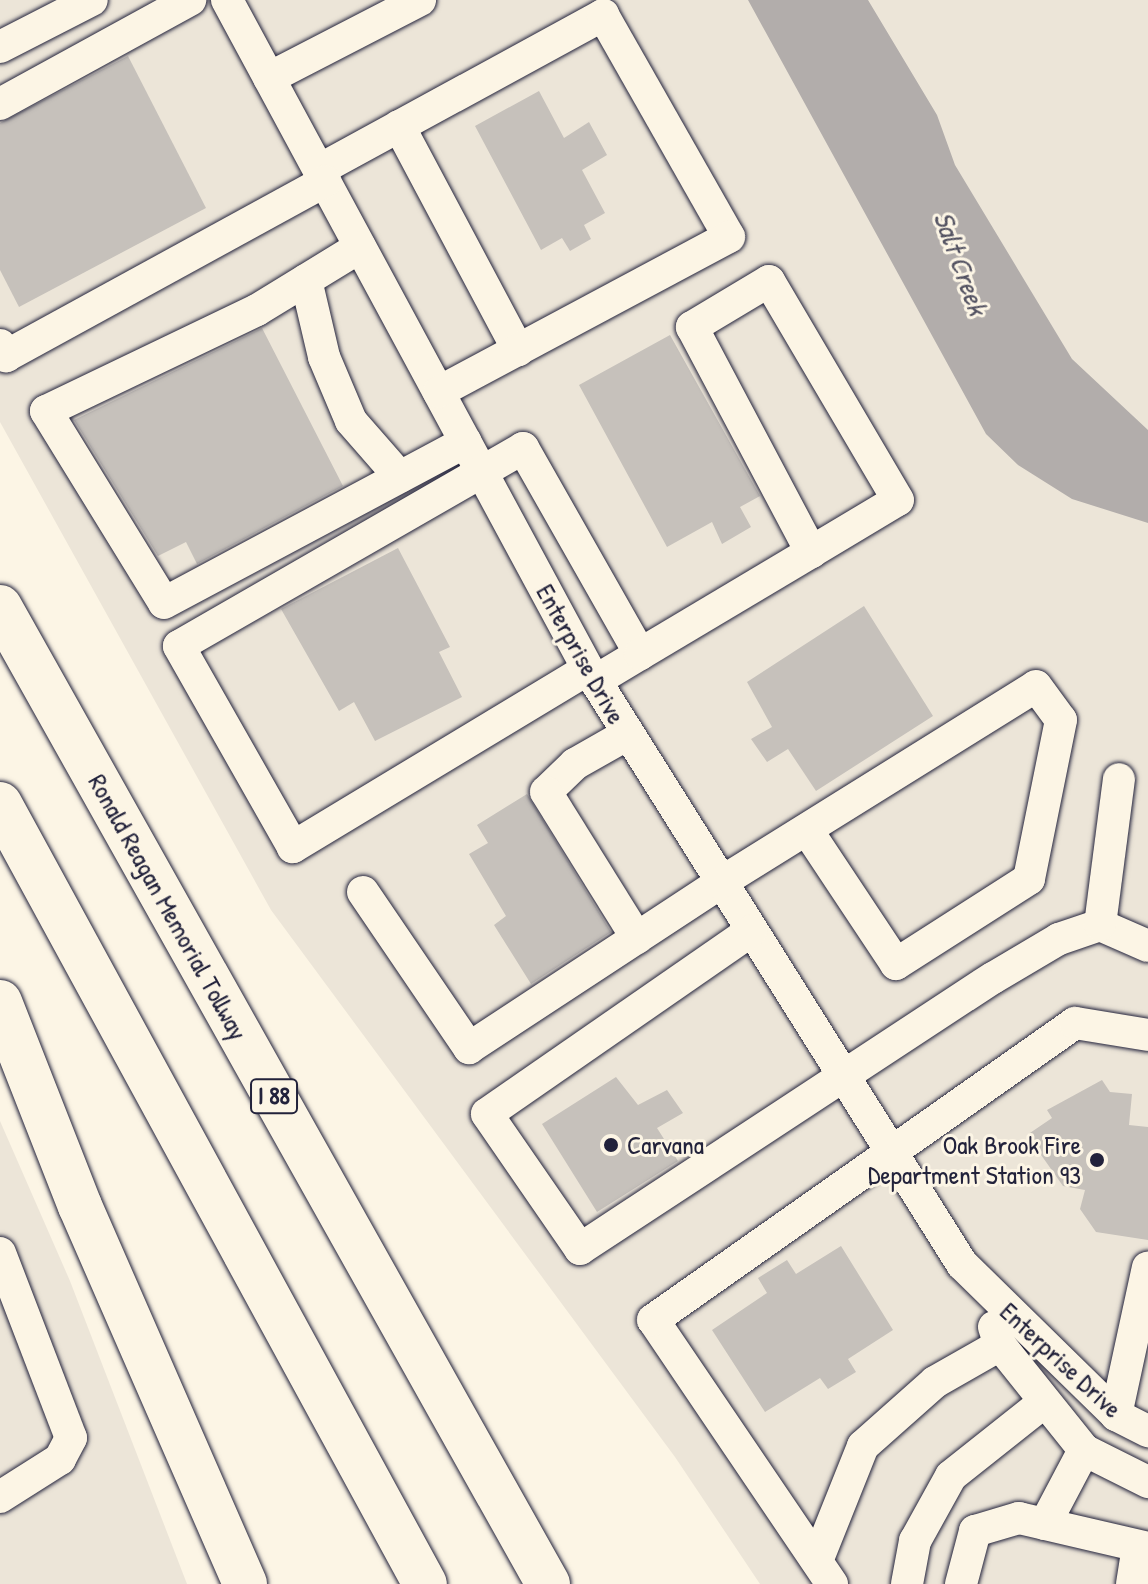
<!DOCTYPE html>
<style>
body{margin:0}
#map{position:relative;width:1148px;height:1584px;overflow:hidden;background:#fcf5e5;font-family:"Patrick Hand",sans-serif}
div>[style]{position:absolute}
.built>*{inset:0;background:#ece5d8}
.water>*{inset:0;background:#b2adab}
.building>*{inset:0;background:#c6c1bb}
.roads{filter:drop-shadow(0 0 2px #22223b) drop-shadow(0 0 2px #22223b)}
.minor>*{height:32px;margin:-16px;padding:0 16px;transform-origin:16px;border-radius:16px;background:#fcf5e5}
.highway>*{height:44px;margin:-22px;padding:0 22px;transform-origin:22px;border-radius:22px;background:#fcf5e5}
.dots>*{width:22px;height:22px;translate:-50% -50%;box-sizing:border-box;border:4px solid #fcf5e5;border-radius:50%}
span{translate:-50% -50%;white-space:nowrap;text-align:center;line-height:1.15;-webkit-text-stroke:6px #fcf5e5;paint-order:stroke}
.shield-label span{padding:2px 6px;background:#fcf5e5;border:2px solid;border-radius:6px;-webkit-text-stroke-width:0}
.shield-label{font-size:24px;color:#22223b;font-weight:700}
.street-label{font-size:26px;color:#22223b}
.poi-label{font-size:26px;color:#22223b}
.left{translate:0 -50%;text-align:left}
.right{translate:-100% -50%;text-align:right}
.water-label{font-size:28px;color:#545362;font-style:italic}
</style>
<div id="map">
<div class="built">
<i style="clip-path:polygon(0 0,1148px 0,1148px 1584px,760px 1584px,675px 1457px,271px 910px,0 422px)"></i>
<i style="clip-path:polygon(0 1121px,70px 1281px,187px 1584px,0 1584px)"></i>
</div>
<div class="water">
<i style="clip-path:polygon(748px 0,868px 0,937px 115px,955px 165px,1072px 359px,1148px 430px,1148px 523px,1072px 499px,1018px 465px,986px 434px)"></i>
</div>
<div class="building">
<i style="clip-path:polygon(128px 56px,206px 208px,19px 307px,0 270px,0 123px)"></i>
<i style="clip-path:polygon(539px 91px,564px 138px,589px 122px,607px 155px,582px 170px,605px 213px,584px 225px,591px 239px,570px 251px,562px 238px,541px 250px,475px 126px)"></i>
<i style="clip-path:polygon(262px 328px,343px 486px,197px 564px,186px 542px,158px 556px,74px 420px)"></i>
<i style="clip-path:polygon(670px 335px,760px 496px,740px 507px,751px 527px,722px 544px,712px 522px,667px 547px,579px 385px)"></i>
<i style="clip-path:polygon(398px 548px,450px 647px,439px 652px,462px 697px,375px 741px,354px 702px,339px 711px,281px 609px)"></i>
<i style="clip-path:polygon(864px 606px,933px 716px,816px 791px,788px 749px,767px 762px,751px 739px,772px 727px,747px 682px)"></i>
<i style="clip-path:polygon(527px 794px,611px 932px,531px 984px,494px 925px,506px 916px,469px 854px,488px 843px,477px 825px)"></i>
<i style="clip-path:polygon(616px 1077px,638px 1105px,667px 1090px,683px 1113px,657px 1128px,678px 1161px,597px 1212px,542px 1124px)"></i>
<i style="clip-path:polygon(1102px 1080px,1110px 1092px,1132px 1094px,1129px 1125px,1148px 1127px,1148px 1240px,1096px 1232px,1080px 1209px,1085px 1190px,1063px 1186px,1027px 1135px,1052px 1118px,1047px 1110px)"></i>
<i style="clip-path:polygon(841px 1246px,893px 1330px,848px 1359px,856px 1372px,828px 1389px,820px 1378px,765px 1412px,712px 1330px,767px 1293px,758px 1278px,787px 1260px,796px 1274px)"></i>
</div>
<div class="roads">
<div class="minor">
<i style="left:227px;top:0;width:760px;rotate:61.65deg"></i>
<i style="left:588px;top:669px;width:703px;rotate:57.85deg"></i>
<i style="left:962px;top:1264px;width:216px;rotate:44.4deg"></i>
<i style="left:1116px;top:1415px;width:36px;rotate:27deg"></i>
<i style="left:0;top:47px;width:103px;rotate:-27.1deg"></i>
<i style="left:269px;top:78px;width:170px;rotate:-27.3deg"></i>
<i style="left:0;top:104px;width:217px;rotate:-28.7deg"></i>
<i style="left:399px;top:126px;width:254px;rotate:62deg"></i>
<i style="left:319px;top:170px;width:324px;rotate:-28.6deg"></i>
<i style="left:603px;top:15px;width:255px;rotate:60.4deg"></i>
<i style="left:729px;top:237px;width:329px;rotate:151.9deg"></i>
<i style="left:360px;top:247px;width:121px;rotate:148.5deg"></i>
<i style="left:257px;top:310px;width:234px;rotate:154.4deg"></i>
<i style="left:46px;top:411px;width:225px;rotate:58.4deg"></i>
<i style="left:164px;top:603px;width:342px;rotate:-28.1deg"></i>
<i style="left:306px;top:280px;width:79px;rotate:76.8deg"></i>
<i style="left:324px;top:357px;width:69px;rotate:67.1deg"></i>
<i style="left:351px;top:421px;width:74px;rotate:48.8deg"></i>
<i style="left:0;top:345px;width:13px;rotate:61deg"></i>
<i style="left:6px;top:356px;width:364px;rotate:-28.7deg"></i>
<i style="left:588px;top:669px;width:345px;rotate:148.9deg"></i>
<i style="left:293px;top:847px;width:231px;rotate:-119.6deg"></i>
<i style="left:179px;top:646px;width:397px;rotate:-29.9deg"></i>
<i style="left:523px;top:448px;width:237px;rotate:60.4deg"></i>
<i style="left:595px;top:681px;width:52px;rotate:-31deg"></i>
<i style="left:640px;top:654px;width:199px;rotate:-30.8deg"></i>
<i style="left:811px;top:552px;width:101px;rotate:-30.9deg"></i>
<i style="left:898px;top:500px;width:254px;rotate:-120.5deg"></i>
<i style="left:769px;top:281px;width:90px;rotate:149.1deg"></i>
<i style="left:692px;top:327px;width:255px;rotate:62.1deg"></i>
<i style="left:626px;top:735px;width:59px;rotate:150.4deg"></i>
<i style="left:575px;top:764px;width:40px;rotate:136deg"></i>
<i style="left:546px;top:792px;width:172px;rotate:58.1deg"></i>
<i style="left:363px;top:892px;width:189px;rotate:55.8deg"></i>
<i style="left:469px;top:1048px;width:300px;rotate:-33.3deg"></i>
<i style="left:720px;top:883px;width:372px;rotate:-31.9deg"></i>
<i style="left:1036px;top:686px;width:42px;rotate:53.7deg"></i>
<i style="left:1061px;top:720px;width:162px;rotate:101.4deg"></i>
<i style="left:1029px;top:879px;width:158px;rotate:147.4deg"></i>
<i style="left:896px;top:964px;width:161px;rotate:-123.6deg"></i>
<i style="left:1100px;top:925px;width:52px;rotate:23.6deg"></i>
<i style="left:751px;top:931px;width:321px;rotate:145.3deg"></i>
<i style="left:487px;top:1114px;width:164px;rotate:55.4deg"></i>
<i style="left:580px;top:1249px;width:494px;rotate:-33.3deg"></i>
<i style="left:993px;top:978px;width:77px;rotate:-30.6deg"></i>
<i style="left:1059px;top:939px;width:43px;rotate:-18.9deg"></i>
<i style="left:1100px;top:925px;width:147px;rotate:-82.6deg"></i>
<i style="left:0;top:1253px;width:198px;rotate:69deg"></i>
<i style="left:71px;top:1438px;width:24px;rotate:118deg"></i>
<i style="left:60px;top:1459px;width:71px;rotate:147.7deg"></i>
<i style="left:994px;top:1327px;width:19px;rotate:72deg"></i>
<i style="left:1000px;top:1345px;width:134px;rotate:51.3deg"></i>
<i style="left:1084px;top:1450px;width:72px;rotate:26.6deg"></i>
<i style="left:1116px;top:1415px;width:151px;rotate:-77.8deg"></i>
<i style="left:1045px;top:1524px;width:84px;rotate:-62.2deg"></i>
<i style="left:817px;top:1561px;width:124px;rotate:-68.2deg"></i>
<i style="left:863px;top:1446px;width:96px;rotate:-41.6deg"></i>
<i style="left:935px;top:1382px;width:75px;rotate:-29.6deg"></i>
<i style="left:832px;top:1584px;width:319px;rotate:-124.1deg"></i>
<i style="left:653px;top:1320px;width:516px;rotate:-35.14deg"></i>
<i style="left:1075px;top:1023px;width:74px;rotate:9.3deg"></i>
<i style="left:907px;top:1584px;width:44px;rotate:-79.5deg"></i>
<i style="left:915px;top:1541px;width:74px;rotate:-61deg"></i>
<i style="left:951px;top:1476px;width:117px;rotate:-38.4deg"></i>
<i style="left:961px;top:1584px;width:55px;rotate:-75.2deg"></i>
<i style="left:975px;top:1531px;width:46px;rotate:-16.5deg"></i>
<i style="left:1019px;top:1518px;width:132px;rotate:13.1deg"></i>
<i style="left:1132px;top:1584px;width:38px;rotate:-81deg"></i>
</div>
<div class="highway">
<i style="left:0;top:607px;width:1120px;rotate:60.71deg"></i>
<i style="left:0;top:804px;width:888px;rotate:61.42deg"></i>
<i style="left:0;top:1002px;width:219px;rotate:68.6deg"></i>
<i style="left:80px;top:1206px;width:412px;rotate:66.4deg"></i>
</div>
</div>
<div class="dots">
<i style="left:611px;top:1145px;background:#22223b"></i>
<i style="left:1097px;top:1160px;background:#22223b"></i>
</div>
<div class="shield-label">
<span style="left:274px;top:1096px">I 88</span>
</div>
<div class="street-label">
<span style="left:581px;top:654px;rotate:61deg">Enterprise Drive</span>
<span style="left:168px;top:907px;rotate:61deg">Ronald Reagan Memorial Tollway</span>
<span style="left:1061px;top:1360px;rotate:43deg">Enterprise Drive</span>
</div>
<div class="poi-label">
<span class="left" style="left:627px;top:1145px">Carvana</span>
<span class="right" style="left:1081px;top:1160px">Oak Brook Fire<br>Department Station 93</span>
</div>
<div class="water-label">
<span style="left:961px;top:263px;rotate:70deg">Salt Creek</span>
</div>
</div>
